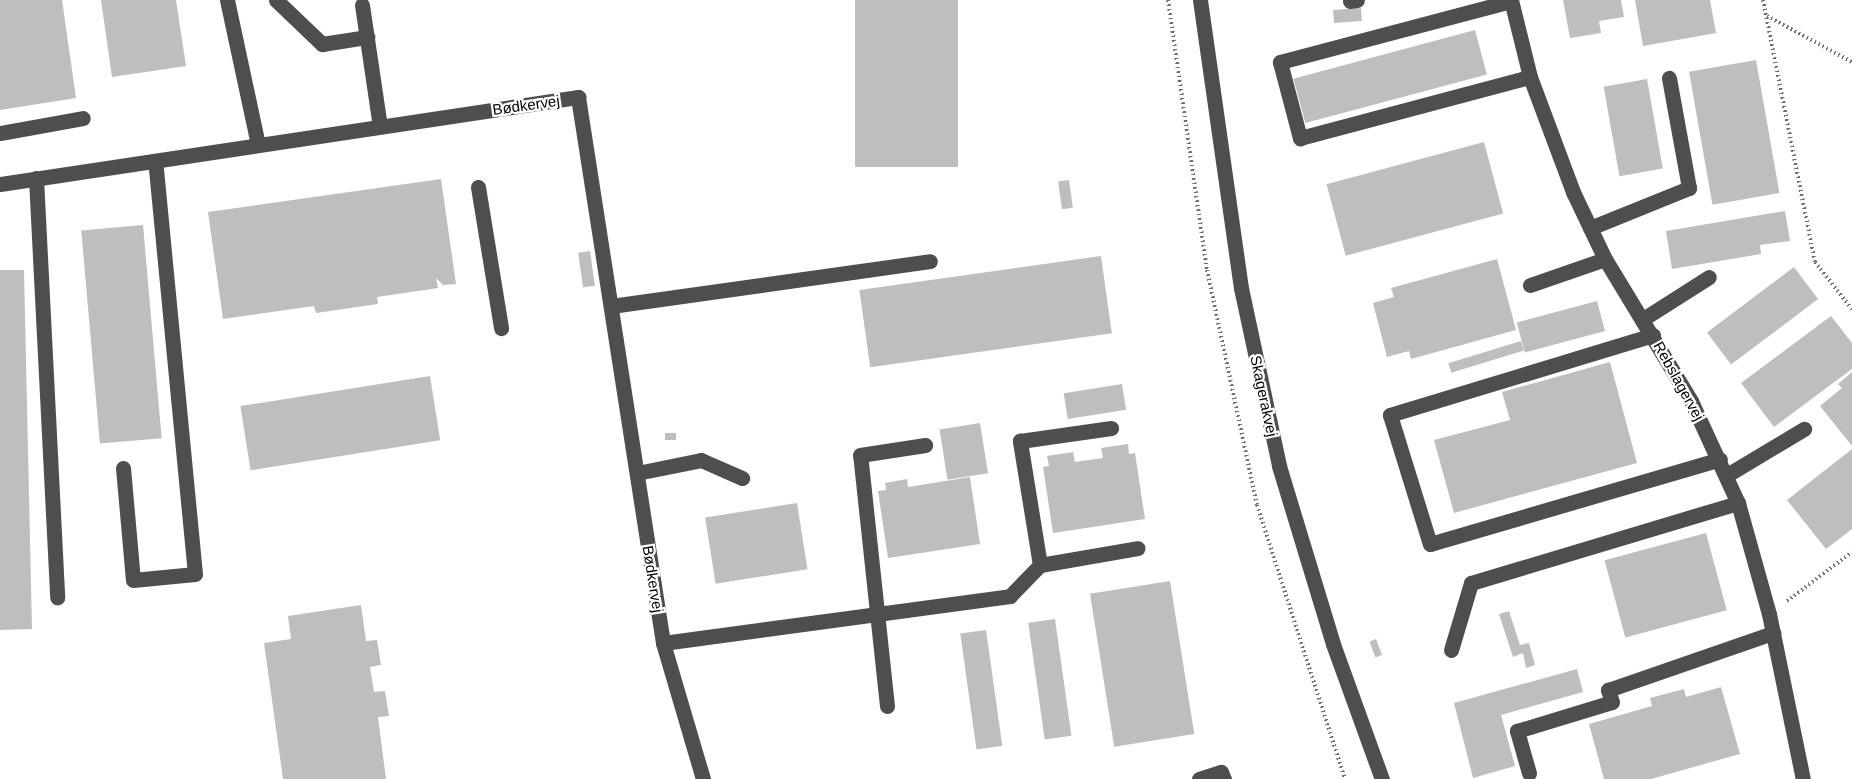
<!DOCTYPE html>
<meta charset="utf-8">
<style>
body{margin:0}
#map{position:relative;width:1852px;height:779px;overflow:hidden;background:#fff;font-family:Helvetica,sans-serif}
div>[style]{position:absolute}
.building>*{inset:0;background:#bebebe;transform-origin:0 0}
.path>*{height:4px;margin-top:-2px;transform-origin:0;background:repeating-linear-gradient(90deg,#707070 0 1.5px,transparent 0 4.5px)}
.minor>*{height:15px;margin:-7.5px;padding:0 7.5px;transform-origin:7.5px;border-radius:7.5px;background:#4e4e4e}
span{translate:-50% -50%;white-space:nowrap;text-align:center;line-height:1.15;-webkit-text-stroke:4.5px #fff;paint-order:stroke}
.street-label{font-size:15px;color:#000}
</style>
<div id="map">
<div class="building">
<i style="clip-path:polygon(0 0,62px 0,76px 98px,0 110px)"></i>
<i style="clip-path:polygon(101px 0,176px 0,186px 66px,112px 77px)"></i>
<i style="left:855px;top:0;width:103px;height:167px"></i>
<i style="clip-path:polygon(1563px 0,1621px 0,1624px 17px,1599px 21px,1601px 33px,1570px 38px)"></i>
<i style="clip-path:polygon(1635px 0,1710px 0,1716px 33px,1643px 46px)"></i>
<i style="left:1361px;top:8px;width:13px;height:28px;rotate:86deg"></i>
<i style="left:1475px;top:30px;width:46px;height:188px;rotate:75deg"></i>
<i style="left:1756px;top:60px;width:135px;height:68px;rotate:80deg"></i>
<i style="left:1647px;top:79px;width:91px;height:44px;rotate:80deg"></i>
<i style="left:1484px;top:142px;width:74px;height:163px;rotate:75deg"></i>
<i style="clip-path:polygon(441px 179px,456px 284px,443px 285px,436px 278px,438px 288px,377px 297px,378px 304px,316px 313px,314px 306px,223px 319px,208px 212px)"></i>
<i style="left:1069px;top:180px;width:28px;height:11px;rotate:82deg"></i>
<i style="clip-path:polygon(1785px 211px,1790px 241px,1760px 245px,1761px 254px,1672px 269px,1666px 231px)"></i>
<i style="left:143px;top:225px;width:214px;height:62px;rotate:85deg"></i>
<i style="left:590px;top:251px;width:35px;height:12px;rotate:82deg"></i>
<i style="left:1101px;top:256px;width:78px;height:244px;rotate:82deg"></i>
<i style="clip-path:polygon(1497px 259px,1516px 330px,1411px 359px,1409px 351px,1387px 357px,1373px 303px,1394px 297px,1391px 288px)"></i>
<i style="left:1794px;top:267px;width:40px;height:109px;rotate:53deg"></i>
<i style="clip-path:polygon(0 270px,24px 270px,32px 629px,0 630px)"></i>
<i style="left:1597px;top:301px;width:31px;height:83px;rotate:75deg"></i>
<i style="clip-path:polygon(1831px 316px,1852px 343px,1852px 369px,1774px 427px,1741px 383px)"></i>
<i style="left:1521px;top:341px;width:10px;height:76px;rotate:73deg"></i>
<i style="clip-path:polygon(1610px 362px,1637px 463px,1454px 513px,1434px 440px,1510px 420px,1502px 392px)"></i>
<i style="clip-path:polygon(1852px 372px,1852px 446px,1820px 406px,1842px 388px,1838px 384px)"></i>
<i style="left:430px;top:376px;width:65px;height:192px;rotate:81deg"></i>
<i style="left:1122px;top:384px;width:26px;height:59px;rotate:81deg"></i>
<i style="left:980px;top:423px;width:51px;height:41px;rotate:81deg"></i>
<i style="left:676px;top:433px;width:7px;height:11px;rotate:90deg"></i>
<i style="clip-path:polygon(1128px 444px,1129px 454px,1135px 453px,1145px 519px,1053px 533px,1043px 467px,1049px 466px,1047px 456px,1073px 452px,1075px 462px,1103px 458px,1101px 448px)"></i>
<i style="clip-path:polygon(1852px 449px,1852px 529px,1826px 549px,1787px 500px)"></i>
<i style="clip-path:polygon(970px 477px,980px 544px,888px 558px,878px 491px,886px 490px,885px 483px,907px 479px,908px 487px)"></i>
<i style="left:797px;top:503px;width:67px;height:93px;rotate:81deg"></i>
<i style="left:1706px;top:533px;width:80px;height:105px;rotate:75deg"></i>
<i style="left:1170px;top:581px;width:155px;height:81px;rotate:81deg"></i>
<i style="clip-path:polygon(361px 605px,366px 641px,377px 640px,381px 665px,370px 667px,374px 692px,385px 691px,389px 716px,378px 717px,386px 779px,283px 779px,264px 643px,291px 639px,288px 616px)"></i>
<i style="clip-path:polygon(1509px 611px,1520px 645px,1529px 643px,1535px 665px,1526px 668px,1523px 653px,1513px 657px,1499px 614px)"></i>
<i style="left:1055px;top:619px;width:118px;height:27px;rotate:82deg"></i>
<i style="left:986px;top:630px;width:117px;height:26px;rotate:82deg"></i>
<i style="left:1376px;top:639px;width:17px;height:7px;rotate:69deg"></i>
<i style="clip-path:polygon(1577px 669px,1583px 692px,1501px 715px,1515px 766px,1473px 778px,1454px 703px)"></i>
<i style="clip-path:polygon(1721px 687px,1740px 754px,1651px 779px,1604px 779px,1589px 724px,1652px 706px,1650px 698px,1684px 689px,1686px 697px)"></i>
</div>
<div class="path">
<i style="left:1168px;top:0;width:273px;rotate:81.8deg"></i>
<i style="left:1207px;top:270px;width:240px;rotate:78deg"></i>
<i style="left:1257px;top:505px;width:288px;rotate:72.2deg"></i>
<i style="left:1763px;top:0;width:267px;rotate:78.8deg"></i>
<i style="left:1815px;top:262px;width:60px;rotate:51.8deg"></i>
<i style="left:1767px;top:16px;width:97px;rotate:28.4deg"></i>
<i style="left:1787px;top:601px;width:81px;rotate:-37deg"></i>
</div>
<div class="minor">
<i style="left:227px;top:0;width:148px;rotate:77.9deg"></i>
<i style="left:276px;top:0;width:64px;rotate:43.7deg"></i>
<i style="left:322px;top:44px;width:46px;rotate:-8.8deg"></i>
<i style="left:1200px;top:0;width:291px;rotate:81.9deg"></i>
<i style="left:1241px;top:288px;width:182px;rotate:77.9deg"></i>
<i style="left:1279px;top:466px;width:186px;rotate:73.1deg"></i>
<i style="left:1333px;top:644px;width:144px;rotate:70.1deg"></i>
<i style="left:1511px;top:0;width:79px;rotate:76.1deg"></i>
<i style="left:1530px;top:77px;width:123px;rotate:69.5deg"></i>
<i style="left:1573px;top:192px;width:74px;rotate:64.5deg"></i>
<i style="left:1605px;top:259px;width:166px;rotate:58.8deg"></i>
<i style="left:1691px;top:401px;width:112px;rotate:65.3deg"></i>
<i style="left:1738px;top:503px;width:115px;rotate:74.4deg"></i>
<i style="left:1769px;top:614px;width:168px;rotate:78.4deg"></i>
<i style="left:1350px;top:1px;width:7px;rotate:-8deg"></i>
<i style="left:1511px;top:1px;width:239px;rotate:165.2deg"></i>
<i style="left:1280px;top:62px;width:79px;rotate:75.3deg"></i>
<i style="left:1300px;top:138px;width:238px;rotate:-14.9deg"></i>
<i style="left:362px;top:5px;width:123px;rotate:81.6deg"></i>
<i style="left:0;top:133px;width:84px;rotate:-10.2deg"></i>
<i style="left:36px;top:178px;width:420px;rotate:87.1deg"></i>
<i style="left:0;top:184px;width:585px;rotate:-8.56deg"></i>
<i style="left:578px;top:97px;width:553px;rotate:81.15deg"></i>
<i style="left:663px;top:643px;width:142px;rotate:73.6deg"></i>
<i style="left:478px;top:187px;width:143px;rotate:80.7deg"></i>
<i style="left:1590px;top:228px;width:107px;rotate:-22deg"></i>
<i style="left:1689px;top:188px;width:112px;rotate:-100.3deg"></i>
<i style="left:1530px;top:285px;width:79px;rotate:-19.1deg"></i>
<i style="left:611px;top:306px;width:322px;rotate:-8deg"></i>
<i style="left:1643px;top:319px;width:78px;rotate:-32.5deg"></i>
<i style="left:1653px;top:335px;width:275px;rotate:163.1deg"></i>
<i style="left:1390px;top:415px;width:135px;rotate:72.8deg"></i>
<i style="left:1430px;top:544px;width:302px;rotate:-16.3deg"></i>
<i style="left:123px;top:468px;width:112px;rotate:84.9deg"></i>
<i style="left:133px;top:580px;width:62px;rotate:-5.5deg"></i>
<i style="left:195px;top:574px;width:415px;rotate:-95.5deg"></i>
<i style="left:637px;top:473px;width:65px;rotate:-11.5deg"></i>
<i style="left:701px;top:460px;width:45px;rotate:23.7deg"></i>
<i style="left:1727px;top:475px;width:90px;rotate:-30.9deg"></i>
<i style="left:1040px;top:565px;width:126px;rotate:-99.2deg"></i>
<i style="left:1020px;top:441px;width:92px;rotate:-8.1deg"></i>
<i style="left:663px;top:643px;width:350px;rotate:-7.7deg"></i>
<i style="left:1010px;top:596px;width:43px;rotate:-45.9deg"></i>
<i style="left:1040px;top:565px;width:99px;rotate:-9.8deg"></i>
<i style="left:1451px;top:650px;width:70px;rotate:-73.4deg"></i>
<i style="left:1471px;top:583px;width:279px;rotate:-16.7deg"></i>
<i style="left:887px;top:706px;width:252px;rotate:-96.1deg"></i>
<i style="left:860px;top:455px;width:66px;rotate:-8.7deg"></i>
<i style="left:1529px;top:773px;width:44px;rotate:-105.9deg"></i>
<i style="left:1517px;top:731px;width:99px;rotate:-17deg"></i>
<i style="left:1612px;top:702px;width:13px;rotate:-108deg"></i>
<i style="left:1608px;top:690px;width:175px;rotate:-19.1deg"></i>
<i style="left:1199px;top:779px;width:23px;rotate:-18deg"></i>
<i style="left:1221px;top:772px;width:8px;rotate:67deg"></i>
</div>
<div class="street-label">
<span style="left:526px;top:105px;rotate:-8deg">Bødkervej</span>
<span style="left:1679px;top:381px;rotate:61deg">Rebslagervej</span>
<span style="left:1264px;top:396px;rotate:78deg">Skagerakvej</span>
<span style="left:653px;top:579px;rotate:81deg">Bødkervej</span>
</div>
</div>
